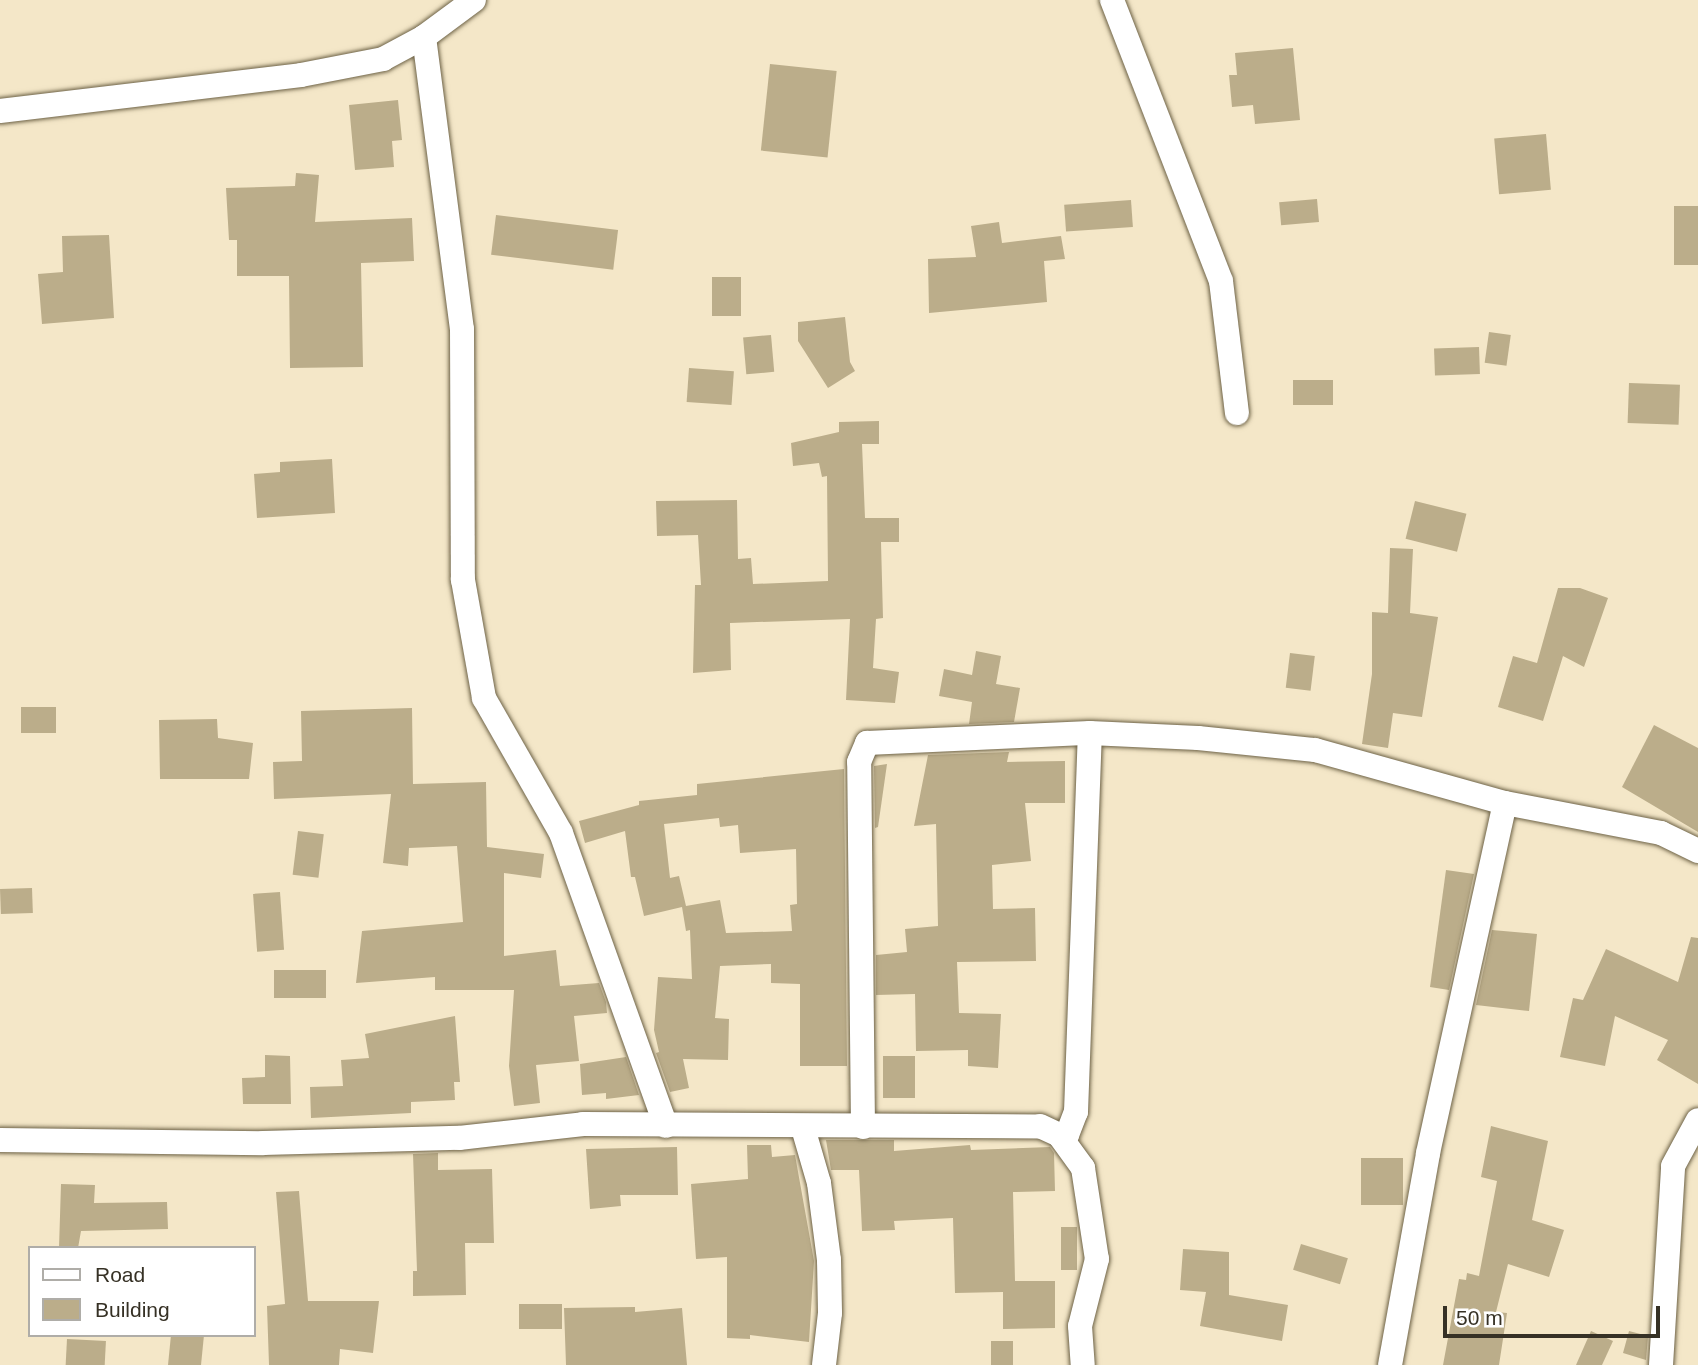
<!DOCTYPE html>
<style>
body{margin:0}
#map{position:relative;width:1698px;height:1365px;overflow:hidden;background:#f4e7c8;font-family:Arial,sans-serif}
div>[style]{position:absolute}
.building>*{inset:0;background:#bbad8a;transform-origin:0 0}
.roads{filter:drop-shadow(0 0 2px #6d6246) drop-shadow(0 0 2px #6d6246)}
.minor>*{height:24px;margin:-12px;padding:0 12px;transform-origin:12px;border-radius:12px;background:#fff}
span{translate:-50% -50%;white-space:nowrap;text-align:center;line-height:1.15;-webkit-text-stroke:5px #fff;paint-order:stroke}
.legend{position:absolute;left:28px;top:1246px;width:228px;height:91px;box-sizing:border-box;background:#fff;border:2px solid #afada8;margin:0;padding:9px 12px;list-style:none;font-size:21px;color:#363125}
.legend li{display:flex;align-items:center;gap:14px;height:35px}
.legend b{width:35px;border:2px solid #afada8}
.scale{position:absolute;left:1443px;top:1306px;width:217px;height:32px;box-sizing:border-box;border:4px solid #363125;border-top:0;padding-left:9px;font-size:21px;line-height:24px;white-space:nowrap;color:#363125;-webkit-text-stroke:5px #fff;paint-order:stroke}
</style>
<div id="map">
<div class="building">
<i style="clip-path:polygon(1293px 48px,1300px 120px,1255px 124px,1253px 105px,1232px 107px,1229px 75px,1237px 75px,1235px 53px)"></i>
<i style="left:770px;top:64px;width:67px;height:87px;rotate:6deg"></i>
<i style="clip-path:polygon(398px 100px,402px 140px,392px 141px,394px 167px,355px 170px,349px 105px)"></i>
<i style="left:1546px;top:134px;width:56px;height:52px;rotate:85deg"></i>
<i style="clip-path:polygon(296px 173px,319px 175px,315px 222px,412px 218px,414px 261px,361px 263px,363px 367px,290px 368px,289px 276px,237px 276px,237px 240px,229px 240px,226px 188px,295px 186px)"></i>
<i style="left:1317px;top:199px;width:23px;height:38px;rotate:85deg"></i>
<i style="left:1131px;top:200px;width:27px;height:67px;rotate:86deg"></i>
<i style="left:1674px;top:206px;width:24px;height:59px"></i>
<i style="left:496px;top:215px;width:123px;height:40px;rotate:7deg"></i>
<i style="clip-path:polygon(999px 222px,1002px 243px,1061px 236px,1065px 259px,1044px 261px,1047px 302px,929px 313px,928px 259px,976px 257px,971px 226px)"></i>
<i style="clip-path:polygon(109px 235px,114px 318px,42px 324px,38px 274px,63px 272px,62px 236px)"></i>
<i style="left:741px;top:277px;width:39px;height:29px;rotate:90deg"></i>
<i style="clip-path:polygon(845px 317px,850px 362px,855px 371px,828px 388px,798px 341px,798px 322px)"></i>
<i style="left:1489px;top:332px;width:22px;height:31px;rotate:8deg"></i>
<i style="left:771px;top:335px;width:37px;height:28px;rotate:85deg"></i>
<i style="left:1479px;top:347px;width:27px;height:45px;rotate:88deg"></i>
<i style="left:689px;top:368px;width:45px;height:34px;rotate:4deg"></i>
<i style="left:1333px;top:380px;width:25px;height:40px;rotate:90deg"></i>
<i style="left:1629px;top:383px;width:51px;height:40px;rotate:2deg"></i>
<i style="clip-path:polygon(879px 421px,879px 444px,862px 444px,865px 518px,899px 518px,899px 542px,881px 542px,883px 618px,876px 619px,873px 668px,899px 672px,895px 703px,846px 700px,850px 619px,730px 623px,731px 670px,693px 673px,695px 585px,701px 585px,698px 535px,657px 536px,656px 501px,737px 500px,738px 559px,751px 558px,753px 584px,828px 581px,827px 476px,822px 477px,819px 463px,793px 466px,791px 443px,839px 432px,839px 422px)"></i>
<i style="clip-path:polygon(332px 459px,335px 513px,257px 518px,254px 474px,280px 472px,280px 462px)"></i>
<i style="left:1415px;top:501px;width:53px;height:39px;rotate:14deg"></i>
<i style="clip-path:polygon(1390px 548px,1413px 549px,1410px 613px,1438px 617px,1422px 717px,1393px 713px,1388px 748px,1362px 744px,1372px 674px,1372px 612px,1388px 613px)"></i>
<i style="clip-path:polygon(1558px 588px,1580px 588px,1608px 598px,1584px 667px,1563px 656px,1543px 721px,1498px 707px,1513px 656px,1537px 663px)"></i>
<i style="clip-path:polygon(976px 651px,1001px 656px,996px 684px,1020px 688px,1014px 722px,969px 724px,972px 702px,939px 696px,944px 669px,972px 675px)"></i>
<i style="left:1290px;top:653px;width:25px;height:35px;rotate:7deg"></i>
<i style="left:21px;top:707px;width:35px;height:26px"></i>
<i style="clip-path:polygon(412px 708px,413px 784px,486px 782px,487px 847px,544px 854px,541px 878px,504px 873px,504px 956px,556px 950px,560px 986px,599px 983px,606px 1002px,607px 1013px,574px 1016px,579px 1061px,536px 1065px,540px 1103px,514px 1106px,509px 1066px,514px 990px,435px 990px,435px 977px,356px 983px,362px 931px,463px 922px,457px 846px,409px 848px,408px 866px,383px 863px,391px 794px,274px 799px,273px 762px,302px 761px,301px 711px)"></i>
<i style="clip-path:polygon(217px 719px,218px 738px,253px 743px,249px 779px,160px 779px,159px 720px)"></i>
<i style="clip-path:polygon(1654px 725px,1698px 748px,1698px 832px,1622px 787px)"></i>
<i style="clip-path:polygon(1009px 752px,1007px 762px,1065px 761px,1065px 803px,1025px 803px,1031px 861px,992px 865px,993px 909px,1035px 908px,1036px 961px,957px 962px,959px 1013px,1001px 1014px,998px 1068px,968px 1066px,968px 1050px,916px 1051px,915px 994px,876px 995px,876px 955px,907px 952px,905px 929px,938px 926px,936px 824px,914px 826px,928px 755px)"></i>
<i style="clip-path:polygon(887px 764px,878px 827px,875px 828px,874px 766px)"></i>
<i style="clip-path:polygon(evenodd,844px 769px,847px 1066px,800px 1066px,800px 984px,771px 983px,771px 964px,720px 966px,715px 1018px,729px 1019px,728px 1060px,683px 1059px,689px 1088px,670px 1092px,656px 1053px,659px 1052px,654px 1030px,658px 977px,692px 979px,690px 930px,686px 931px,682px 907px,644px 916px,635px 877px,631px 877px,625px 831px,585px 843px,579px 821px,639px 805px,639px 801px,697px 795px,697px 784px,844px 769px,719px 818px,720px 827px,738px 825px,740px 853px,796px 849px,797px 904px,790px 905px,792px 931px,726px 933px,720px 900px,686px 906px,679px 876px,670px 878px,664px 824px,719px 818px)"></i>
<i style="left:298px;top:831px;width:26px;height:44px;rotate:7deg"></i>
<i style="clip-path:polygon(1446px 870px,1474px 874px,1449px 990px,1430px 987px)"></i>
<i style="left:32px;top:888px;width:25px;height:32px;rotate:88deg"></i>
<i style="left:280px;top:892px;width:58px;height:27px;rotate:86deg"></i>
<i style="clip-path:polygon(1492px 930px,1537px 934px,1529px 1011px,1476px 1005px)"></i>
<i style="clip-path:polygon(1691px 937px,1698px 938px,1698px 1084px,1657px 1060px,1668px 1040px,1615px 1016px,1605px 1066px,1560px 1057px,1573px 998px,1583px 1000px,1606px 949px,1678px 982px)"></i>
<i style="left:326px;top:970px;width:28px;height:52px;rotate:90deg"></i>
<i style="clip-path:polygon(455px 1016px,460px 1082px,454px 1082px,455px 1100px,411px 1102px,411px 1113px,311px 1118px,310px 1087px,343px 1086px,341px 1060px,369px 1058px,365px 1034px)"></i>
<i style="clip-path:polygon(265px 1055px,290px 1056px,291px 1104px,243px 1104px,242px 1078px,265px 1077px)"></i>
<i style="left:883px;top:1056px;width:32px;height:42px"></i>
<i style="clip-path:polygon(626px 1057px,639px 1095px,606px 1099px,606px 1093px,582px 1095px,580px 1064px)"></i>
<i style="clip-path:polygon(1491px 1126px,1548px 1141px,1532px 1220px,1564px 1230px,1549px 1277px,1508px 1264px,1496px 1312px,1507px 1313px,1499px 1365px,1443px 1365px,1459px 1279px,1466px 1280px,1467px 1273px,1479px 1276px,1497px 1181px,1481px 1177px)"></i>
<i style="clip-path:polygon(826px 1140px,894px 1140px,894px 1151px,970px 1145px,971px 1150px,1050px 1147px,1054px 1153px,1055px 1191px,1013px 1192px,1015px 1281px,1055px 1281px,1055px 1328px,1003px 1329px,1003px 1292px,955px 1293px,953px 1218px,894px 1221px,895px 1230px,862px 1231px,859px 1170px,831px 1170px)"></i>
<i style="clip-path:polygon(747px 1145px,771px 1145px,772px 1157px,795px 1155px,814px 1261px,809px 1342px,750px 1335px,750px 1339px,727px 1338px,727px 1257px,696px 1259px,691px 1184px,748px 1179px)"></i>
<i style="clip-path:polygon(677px 1147px,678px 1195px,620px 1195px,621px 1206px,590px 1209px,586px 1149px)"></i>
<i style="clip-path:polygon(438px 1153px,438px 1170px,492px 1169px,494px 1243px,465px 1243px,466px 1295px,413px 1296px,413px 1271px,417px 1271px,413px 1154px)"></i>
<i style="left:1361px;top:1158px;width:42px;height:47px"></i>
<i style="clip-path:polygon(61px 1184px,95px 1185px,94px 1203px,167px 1202px,168px 1229px,81px 1231px,78px 1248px,59px 1248px)"></i>
<i style="clip-path:polygon(299px 1191px,308px 1301px,379px 1301px,373px 1353px,340px 1349px,339px 1365px,269px 1365px,267px 1306px,285px 1304px,276px 1192px)"></i>
<i style="left:1061px;top:1227px;width:16px;height:43px"></i>
<i style="left:1301px;top:1244px;width:49px;height:27px;rotate:17deg"></i>
<i style="clip-path:polygon(1183px 1249px,1229px 1252px,1229px 1295px,1288px 1305px,1282px 1341px,1200px 1326px,1206px 1292px,1180px 1290px)"></i>
<i style="left:519px;top:1304px;width:43px;height:25px"></i>
<i style="clip-path:polygon(635px 1307px,635px 1312px,682px 1308px,687px 1365px,566px 1365px,564px 1308px)"></i>
<i style="clip-path:polygon(1591px 1331px,1613px 1341px,1602px 1365px,1576px 1365px)"></i>
<i style="clip-path:polygon(1629px 1331px,1648px 1336px,1646px 1360px,1623px 1353px)"></i>
<i style="clip-path:polygon(171px 1335px,204px 1335px,201px 1365px,168px 1365px)"></i>
<i style="left:67px;top:1339px;width:39px;height:26px;rotate:3deg"></i>
<i style="left:991px;top:1341px;width:22px;height:24px"></i>
</div>
<div class="roads">
<div class="minor">
<i style="left:1112px;top:0;width:301px;rotate:68.8deg"></i>
<i style="left:1221px;top:281px;width:133px;rotate:83.1deg"></i>
<i style="left:424px;top:37px;width:294px;rotate:82.6deg"></i>
<i style="left:462px;top:329px;width:251px;rotate:89.8deg"></i>
<i style="left:463px;top:580px;width:120px;rotate:79.9deg"></i>
<i style="left:484px;top:698px;width:155px;rotate:60.3deg"></i>
<i style="left:561px;top:833px;width:311px;rotate:70.3deg"></i>
<i style="left:0;top:111px;width:303px;rotate:-6.8deg"></i>
<i style="left:301px;top:75px;width:84px;rotate:-11deg"></i>
<i style="left:383px;top:59px;width:47px;rotate:-28.2deg"></i>
<i style="left:424px;top:37px;width:62px;rotate:-36.5deg"></i>
<i style="left:863px;top:1127px;width:365px;rotate:-90.6deg"></i>
<i style="left:859px;top:762px;width:21px;rotate:-67deg"></i>
<i style="left:867px;top:743px;width:223px;rotate:-2.6deg"></i>
<i style="left:1090px;top:733px;width:108px;rotate:2.7deg"></i>
<i style="left:1198px;top:738px;width:118px;rotate:5.9deg"></i>
<i style="left:1315px;top:750px;width:197px;rotate:15.6deg"></i>
<i style="left:1505px;top:803px;width:159px;rotate:10.9deg"></i>
<i style="left:1661px;top:833px;width:41px;rotate:25.9deg"></i>
<i style="left:803px;top:1128px;width:57px;rotate:73.8deg"></i>
<i style="left:819px;top:1183px;width:78px;rotate:82.6deg"></i>
<i style="left:829px;top:1260px;width:53px;rotate:88.9deg"></i>
<i style="left:830px;top:1313px;width:52px;rotate:96.6deg"></i>
<i style="left:1059px;top:1135px;width:8px"></i>
<i style="left:1067px;top:1135px;width:25px;rotate:-69deg"></i>
<i style="left:1076px;top:1112px;width:379px;rotate:-87.9deg"></i>
<i style="left:0;top:1140px;width:263px;rotate:0.7deg"></i>
<i style="left:263px;top:1143px;width:196px;rotate:-1.5deg"></i>
<i style="left:459px;top:1138px;width:125px;rotate:-6.4deg"></i>
<i style="left:583px;top:1124px;width:457px;rotate:0.3deg"></i>
<i style="left:1040px;top:1126px;width:21px;rotate:25deg"></i>
<i style="left:1059px;top:1135px;width:41px;rotate:54deg"></i>
<i style="left:1083px;top:1168px;width:92px;rotate:81.3deg"></i>
<i style="left:1097px;top:1259px;width:69px;rotate:104.2deg"></i>
<i style="left:1080px;top:1326px;width:39px;rotate:86deg"></i>
<i style="left:1390px;top:1365px;width:215px;rotate:-79.8deg"></i>
<i style="left:1428px;top:1153px;width:358px;rotate:-77.6deg"></i>
<i style="left:1661px;top:1365px;width:199px;rotate:-86.5deg"></i>
<i style="left:1673px;top:1166px;width:52px;rotate:-61.5deg"></i>
</div>
</div>
<ul class="legend">
<li><b style="height:9px;background:#fff"></b>Road</li>
<li><b style="height:19px;background:#bbad8a"></b>Building</li>
</ul>
<div class="scale">50 m</div>
</div>
